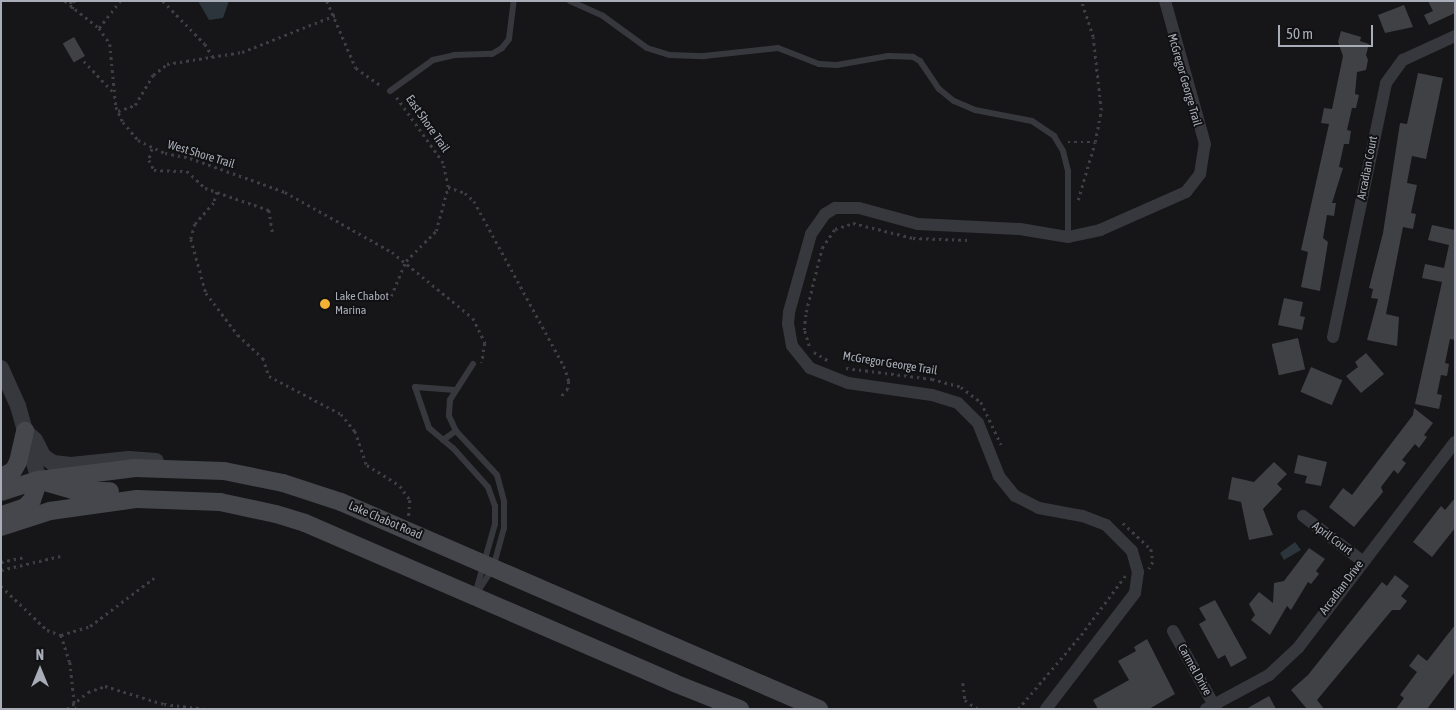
<!DOCTYPE html>
<style>
body{margin:0}
#map{position:relative;width:1456px;height:710px;overflow:hidden;background:#161618;font-family:"Asap Condensed",sans-serif}
div>[style]{position:absolute}
.water>*{inset:0;background:#2c353c}
.building>*{inset:0;background:#404145;transform-origin:0 0}
.path>*{height:2.5px;margin-top:-1.25px;transform-origin:0;background:repeating-linear-gradient(90deg,#3d3f44 0 2.5px,transparent 0 6.5px)}
.service>*{height:6px;margin:-3px;padding:0 3px;transform-origin:3px;border-radius:3px;background:#37383d}
.minor>*{height:12px;margin:-6px;padding:0 6px;transform-origin:6px;border-radius:6px;background:#37383d}
.tertiary>*{height:16px;margin:-8px;padding:0 8px;transform-origin:8px;border-radius:8px;background:#37383d}
.secondary>*{height:18px;margin:-9px;padding:0 9px;transform-origin:9px;border-radius:9px;background:#45474d}
.dots>*{width:14px;height:14px;translate:-50% -50%;box-sizing:border-box;border:2px solid #111113;border-radius:50%}
span{translate:-50% -50%;white-space:nowrap;text-align:center;line-height:1.15;-webkit-text-stroke:4px #111113;paint-order:stroke}
.street-label{font-size:12px;color:#a8adb8}
.poi-label{font-size:12px;color:#a8adb8}
.left{translate:0 -50%;text-align:left}
.frame{position:absolute;inset:0;border:2px solid #a8adb8;pointer-events:none}
.north{position:absolute;left:15px;top:645px;width:50px;height:50px;-webkit-text-stroke:4px #111113;paint-order:stroke;rotate:0deg;font-size:14px;font-weight:700;line-height:20px;text-align:center;color:#a8adb8}
.north::after{content:'';display:block;margin:auto;width:18px;height:22px;background:#a8adb8;clip-path:polygon(50% 0,100% 100%,50% 72%,0 100%)}
.scale{position:absolute;left:1278px;top:25px;width:95px;height:22px;box-sizing:border-box;border:2px solid #a8adb8;border-top:0;padding-left:6px;font-size:15px;line-height:18px;white-space:nowrap;color:#a8adb8;-webkit-text-stroke:4px #111113;paint-order:stroke}
</style>
<div id="map">
<div class="water">
<i style="clip-path:polygon(198px 1px,229px 1px,223px 18px,209px 20px)"></i>
<i style="clip-path:polygon(1295px 542px,1301px 550px,1284px 560px,1280px 553px)"></i>
</div>
<div class="building">
<i style="clip-path:polygon(1428px 1px,1455px 1px,1455px 13px,1429px 25px,1424px 15px,1433px 11px)"></i>
<i style="clip-path:polygon(1404px 5px,1413px 27px,1385px 33px,1378px 15px)"></i>
<i style="clip-path:polygon(1341px 31px,1361px 37px,1360px 41px,1369px 44px,1366px 55px,1368px 60px,1366px 70px,1357px 72px,1355px 94px,1359px 95px,1356px 108px,1352px 108px,1347px 130px,1351px 131px,1349px 144px,1344px 144px,1339px 167px,1343px 168px,1332px 203px,1336px 203px,1334px 216px,1327px 215px,1323px 238px,1328px 242px,1320px 291px,1301px 287px,1308px 252px,1301px 250px,1329px 124px,1321px 123px,1324px 108px,1332px 109px,1343px 56px,1338px 42px)"></i>
<i style="left:74px;top:37px;width:22px;height:13px;rotate:60deg"></i>
<i style="clip-path:polygon(1418px 73px,1443px 78px,1426px 159px,1412px 156px,1407px 183px,1417px 185px,1411px 213px,1416px 214px,1413px 229px,1403px 227px,1386px 314px,1399px 317px,1397px 346px,1367px 340px,1378px 299px,1371px 298px,1373px 289px,1369px 288px,1383px 233px,1400px 123px,1407px 124px)"></i>
<i style="clip-path:polygon(1432px 225px,1455px 230px,1455px 340px,1450px 339px,1445px 363px,1449px 364px,1447px 376px,1441px 375px,1437px 394px,1442px 395px,1439px 409px,1415px 404px,1442px 282px,1422px 278px,1425px 264px,1444px 268px,1449px 245px,1428px 240px)"></i>
<i style="clip-path:polygon(1284px 298px,1303px 302px,1300px 316px,1305px 317px,1302px 330px,1278px 325px)"></i>
<i style="left:1298px;top:338px;width:32px;height:27px;rotate:77deg"></i>
<i style="clip-path:polygon(1366px 353px,1384px 374px,1361px 393px,1346px 376px,1358px 367px,1355px 362px)"></i>
<i style="left:1311px;top:367px;width:34px;height:27px;rotate:23deg"></i>
<i style="clip-path:polygon(1414px 408px,1433px 423px,1424px 435px,1427px 437px,1419px 448px,1415px 444px,1402px 460px,1406px 463px,1398px 474px,1394px 470px,1381px 487px,1383px 492px,1354px 527px,1329px 507px,1343px 488px,1352px 495px,1413px 415px)"></i>
<i style="clip-path:polygon(1298px 455px,1327px 462px,1321px 486px,1305px 483px,1307px 476px,1294px 473px)"></i>
<i style="clip-path:polygon(1274px 462px,1287px 474px,1277px 484px,1282px 489px,1263px 509px,1273px 535px,1249px 540px,1241px 502px,1228px 499px,1232px 477px,1254px 482px)"></i>
<i style="clip-path:polygon(1455px 498px,1455px 528px,1432px 557px,1413px 542px,1441px 506px,1445px 510px)"></i>
<i style="clip-path:polygon(1309px 548px,1325px 559px,1316px 571px,1319px 574px,1311px 584px,1308px 582px,1291px 610px,1287px 606px,1270px 635px,1251px 620px,1255px 615px,1249px 604px,1259px 592px,1273px 603px,1274px 583px,1284px 581px)"></i>
<i style="clip-path:polygon(1395px 575px,1409px 586px,1401px 596px,1407px 601px,1400px 610px,1392px 610px,1317px 700px,1324px 709px,1307px 709px,1291px 690px,1308px 675px,1382px 582px,1387px 586px)"></i>
<i style="clip-path:polygon(1215px 600px,1247px 658px,1231px 667px,1225px 655px,1218px 659px,1199px 624px,1206px 620px,1199px 608px)"></i>
<i style="clip-path:polygon(1455px 625px,1455px 672px,1427px 709px,1396px 709px,1404px 698px,1400px 695px,1417px 672px,1409px 666px,1418px 654px,1427px 661px)"></i>
<i style="clip-path:polygon(1147px 639px,1175px 694px,1149px 709px,1098px 709px,1093px 700px,1129px 680px,1118px 661px,1136px 651px,1134px 647px)"></i>
<i style="clip-path:polygon(1269px 696px,1276px 709px,1246px 709px)"></i>
</div>
<div class="path">
<i style="left:65px;top:1px;width:43px;rotate:38.5deg"></i>
<i style="left:99px;top:28px;width:19px;rotate:55deg"></i>
<i style="left:110px;top:44px;width:63px;rotate:84.6deg"></i>
<i style="left:116px;top:107px;width:17px;rotate:65deg"></i>
<i style="left:123px;top:122px;width:23px;rotate:50deg"></i>
<i style="left:138px;top:140px;width:30px;rotate:26deg"></i>
<i style="left:165px;top:153px;width:25px;rotate:11deg"></i>
<i style="left:190px;top:158px;width:101px;rotate:19.7deg"></i>
<i style="left:285px;top:192px;width:123px;rotate:29.3deg"></i>
<i style="left:392px;top:252px;width:104px;rotate:39.2deg"></i>
<i style="left:473px;top:318px;width:28px;rotate:64deg"></i>
<i style="left:485px;top:343px;width:20px;rotate:99deg"></i>
<i style="left:71px;top:1px;width:6px;rotate:90deg"></i>
<i style="left:163px;top:1px;width:60px;rotate:45.7deg"></i>
<i style="left:205px;top:44px;width:15px;rotate:58deg"></i>
<i style="left:327px;top:1px;width:73px;rotate:66.6deg"></i>
<i style="left:356px;top:68px;width:32px;rotate:35deg"></i>
<i style="left:72px;top:9px;width:8px;rotate:-76deg"></i>
<i style="left:99px;top:28px;width:34px;rotate:-52deg"></i>
<i style="left:84px;top:61px;width:44px;rotate:46.8deg"></i>
<i style="left:118px;top:111px;width:18px;rotate:-19deg"></i>
<i style="left:135px;top:105px;width:35px;rotate:-59deg"></i>
<i style="left:153px;top:75px;width:18px;rotate:-38deg"></i>
<i style="left:167px;top:64px;width:76px;rotate:-9.1deg"></i>
<i style="left:242px;top:52px;width:101px;rotate:-21.5deg"></i>
<i style="left:1068px;top:142px;width:27px"></i>
<i style="left:1095px;top:142px;width:33px;rotate:-79deg"></i>
<i style="left:1101px;top:110px;width:73px;rotate:-96.3deg"></i>
<i style="left:1093px;top:37px;width:38px;rotate:-108deg"></i>
<i style="left:152px;top:149px;width:11px;rotate:105deg"></i>
<i style="left:149px;top:160px;width:11px;rotate:63deg"></i>
<i style="left:154px;top:170px;width:33px;rotate:2deg"></i>
<i style="left:187px;top:171px;width:25px;rotate:43deg"></i>
<i style="left:205px;top:188px;width:68px;rotate:19deg"></i>
<i style="left:269px;top:210px;width:25px;rotate:81deg"></i>
<i style="left:448px;top:187px;width:18px;rotate:19deg"></i>
<i style="left:465px;top:193px;width:12px;rotate:42deg"></i>
<i style="left:474px;top:201px;width:188px;rotate:61.4deg"></i>
<i style="left:564px;top:366px;width:16px;rotate:72deg"></i>
<i style="left:569px;top:381px;width:8px;rotate:97deg"></i>
<i style="left:568px;top:389px;width:11px;rotate:131deg"></i>
<i style="left:217px;top:192px;width:11px;rotate:105deg"></i>
<i style="left:214px;top:203px;width:28px;rotate:132deg"></i>
<i style="left:195px;top:224px;width:16px;rotate:105deg"></i>
<i style="left:191px;top:239px;width:56px;rotate:74.5deg"></i>
<i style="left:206px;top:293px;width:53px;rotate:52.7deg"></i>
<i style="left:238px;top:335px;width:34px;rotate:43deg"></i>
<i style="left:263px;top:358px;width:19px;rotate:72deg"></i>
<i style="left:269px;top:376px;width:81px;rotate:27.8deg"></i>
<i style="left:341px;top:414px;width:22px;rotate:51deg"></i>
<i style="left:355px;top:431px;width:36px;rotate:71deg"></i>
<i style="left:367px;top:465px;width:39px;rotate:32deg"></i>
<i style="left:400px;top:486px;width:17px;rotate:54deg"></i>
<i style="left:410px;top:500px;width:16px;rotate:94deg"></i>
<i style="left:1078px;top:200px;width:60px;rotate:-73.7deg"></i>
<i style="left:391px;top:296px;width:38px;rotate:-67deg"></i>
<i style="left:406px;top:261px;width:42px;rotate:-45deg"></i>
<i style="left:436px;top:231px;width:46px;rotate:-74.7deg"></i>
<i style="left:448px;top:187px;width:25px;rotate:-102deg"></i>
<i style="left:443px;top:163px;width:81px;rotate:-125.5deg"></i>
<i style="left:809px;top:346px;width:17px;rotate:-107deg"></i>
<i style="left:804px;top:330px;width:18px;rotate:-84deg"></i>
<i style="left:806px;top:312px;width:66px;rotate:-76deg"></i>
<i style="left:822px;top:248px;width:23px;rotate:-56deg"></i>
<i style="left:835px;top:229px;width:19px;rotate:-18deg"></i>
<i style="left:853px;top:223px;width:62px;rotate:14deg"></i>
<i style="left:913px;top:238px;width:56px;rotate:2deg"></i>
<i style="left:814px;top:352px;width:17px;rotate:31deg"></i>
<i style="left:846px;top:368px;width:87px;rotate:7.3deg"></i>
<i style="left:932px;top:379px;width:30px;rotate:15deg"></i>
<i style="left:961px;top:387px;width:25px;rotate:37deg"></i>
<i style="left:981px;top:402px;width:47px;rotate:64.5deg"></i>
<i style="left:1123px;top:523px;width:38px;rotate:43deg"></i>
<i style="left:1151px;top:549px;width:13px;rotate:81deg"></i>
<i style="left:1153px;top:562px;width:8px;rotate:120deg"></i>
<i style="left:1px;top:562px;width:25px;rotate:-12deg"></i>
<i style="left:1px;top:570px;width:61px;rotate:-13.3deg"></i>
<i style="left:1px;top:586px;width:64px;rotate:43.7deg"></i>
<i style="left:47px;top:630px;width:15px;rotate:20deg"></i>
<i style="left:61px;top:635px;width:30px;rotate:-17deg"></i>
<i style="left:90px;top:626px;width:80px;rotate:-36.9deg"></i>
<i style="left:61px;top:635px;width:28px;rotate:72deg"></i>
<i style="left:70px;top:662px;width:47px;rotate:83.9deg"></i>
<i style="left:963px;top:683px;width:17px;rotate:83deg"></i>
<i style="left:965px;top:700px;width:16px;rotate:35deg"></i>
<i style="left:67px;top:709px;width:27px;rotate:-39deg"></i>
<i style="left:88px;top:692px;width:18px;rotate:-19deg"></i>
<i style="left:105px;top:686px;width:62px;rotate:17deg"></i>
<i style="left:164px;top:704px;width:42px;rotate:6.8deg"></i>
<i style="left:1018px;top:709px;width:97px;rotate:-49.6deg"></i>
<i style="left:1081px;top:635px;width:74px;rotate:-53.3deg"></i>
</div>
<div class="service">
<i style="left:570px;top:1px;width:36px;rotate:24deg"></i>
<i style="left:603px;top:16px;width:54px;rotate:36deg"></i>
<i style="left:647px;top:48px;width:24px;rotate:17deg"></i>
<i style="left:670px;top:55px;width:34px;rotate:2deg"></i>
<i style="left:704px;top:56px;width:74px;rotate:-6.2deg"></i>
<i style="left:778px;top:48px;width:44px;rotate:21.3deg"></i>
<i style="left:819px;top:64px;width:18px;rotate:3deg"></i>
<i style="left:837px;top:65px;width:52px;rotate:-10deg"></i>
<i style="left:888px;top:56px;width:25px;rotate:2deg"></i>
<i style="left:913px;top:57px;width:8px;rotate:30deg"></i>
<i style="left:920px;top:61px;width:34px;rotate:56deg"></i>
<i style="left:939px;top:89px;width:19px;rotate:39deg"></i>
<i style="left:954px;top:101px;width:23px;rotate:23deg"></i>
<i style="left:975px;top:110px;width:58px;rotate:10.9deg"></i>
<i style="left:1032px;top:121px;width:27px;rotate:34deg"></i>
<i style="left:1054px;top:136px;width:17px;rotate:59deg"></i>
<i style="left:1063px;top:151px;width:21px;rotate:76deg"></i>
<i style="left:1068px;top:171px;width:66px;rotate:90deg"></i>
<i style="left:390px;top:91px;width:53px;rotate:-35.8deg"></i>
<i style="left:433px;top:60px;width:22px;rotate:-13deg"></i>
<i style="left:454px;top:55px;width:38px;rotate:-2deg"></i>
<i style="left:492px;top:54px;width:12px;rotate:-31deg"></i>
<i style="left:502px;top:48px;width:11px;rotate:-52deg"></i>
<i style="left:509px;top:39px;width:38px;rotate:-83deg"></i>
<i style="left:473px;top:364px;width:43px;rotate:122.6deg"></i>
<i style="left:450px;top:400px;width:16px;rotate:94deg"></i>
<i style="left:449px;top:416px;width:17px;rotate:65deg"></i>
<i style="left:456px;top:431px;width:60px;rotate:47deg"></i>
<i style="left:497px;top:475px;width:28px;rotate:75deg"></i>
<i style="left:504px;top:502px;width:26px;rotate:90deg"></i>
<i style="left:504px;top:528px;width:41px;rotate:105.4deg"></i>
<i style="left:493px;top:568px;width:24px;rotate:123deg"></i>
<i style="left:455px;top:390px;width:40px;rotate:-175.7deg"></i>
<i style="left:415px;top:387px;width:43px;rotate:71.1deg"></i>
<i style="left:429px;top:428px;width:31px;rotate:40deg"></i>
<i style="left:453px;top:448px;width:52px;rotate:48.1deg"></i>
<i style="left:488px;top:487px;width:20px;rotate:70deg"></i>
<i style="left:495px;top:506px;width:18px;rotate:90deg"></i>
<i style="left:495px;top:524px;width:73px;rotate:105.9deg"></i>
<i style="left:443px;top:440px;width:16px;rotate:-35deg"></i>
</div>
<div class="minor">
<i style="left:1333px;top:337px;width:259px;rotate:-78.2deg"></i>
<i style="left:1386px;top:83px;width:29px;rotate:-54deg"></i>
<i style="left:1403px;top:60px;width:57px;rotate:-24.8deg"></i>
<i style="left:1303px;top:516px;width:74px;rotate:37.3deg"></i>
<i style="left:1173px;top:631px;width:89px;rotate:61.1deg"></i>
<i style="left:1046px;top:709px;width:146px;rotate:-52.5deg"></i>
<i style="left:1135px;top:593px;width:21px;rotate:-82deg"></i>
<i style="left:1138px;top:572px;width:22px;rotate:-106deg"></i>
<i style="left:1132px;top:551px;width:37px;rotate:-135deg"></i>
<i style="left:1106px;top:525px;width:26px;rotate:-159deg"></i>
<i style="left:1082px;top:516px;width:44px;rotate:-169.5deg"></i>
<i style="left:1039px;top:508px;width:27px;rotate:-153deg"></i>
<i style="left:1015px;top:496px;width:26px;rotate:-129deg"></i>
<i style="left:999px;top:476px;width:57px;rotate:-111.6deg"></i>
<i style="left:978px;top:423px;width:28px;rotate:-135deg"></i>
<i style="left:958px;top:403px;width:27px;rotate:-163deg"></i>
<i style="left:932px;top:395px;width:85px;rotate:-171.9deg"></i>
<i style="left:848px;top:383px;width:41px;rotate:-158.5deg"></i>
<i style="left:810px;top:368px;width:28px;rotate:-129deg"></i>
<i style="left:792px;top:346px;width:22px;rotate:-100deg"></i>
<i style="left:788px;top:324px;width:12px;rotate:-85deg"></i>
<i style="left:789px;top:312px;width:81px;rotate:-74.2deg"></i>
<i style="left:811px;top:234px;width:24px;rotate:-55deg"></i>
<i style="left:825px;top:214px;width:12px;rotate:-31deg"></i>
<i style="left:835px;top:208px;width:24px"></i>
<i style="left:859px;top:208px;width:61px;rotate:15.2deg"></i>
<i style="left:918px;top:224px;width:102px;rotate:2.8deg"></i>
<i style="left:1020px;top:229px;width:49px;rotate:9.5deg"></i>
<i style="left:1068px;top:237px;width:33px;rotate:-12deg"></i>
<i style="left:1100px;top:230px;width:94px;rotate:-23.8deg"></i>
<i style="left:1186px;top:192px;width:23px;rotate:-52deg"></i>
<i style="left:1200px;top:174px;width:30px;rotate:-81deg"></i>
<i style="left:1205px;top:144px;width:148px;rotate:-105.6deg"></i>
<i style="left:1206px;top:709px;width:72px;rotate:-28.4deg"></i>
<i style="left:1269px;top:675px;width:40px;rotate:-43deg"></i>
<i style="left:1298px;top:648px;width:259px;rotate:-52.7deg"></i>
</div>
<div class="tertiary">
<i style="left:1px;top:368px;width:42px;rotate:65.9deg"></i>
<i style="left:18px;top:406px;width:77px;rotate:74.2deg"></i>
<i style="left:25px;top:431px;width:13px;rotate:42deg"></i>
<i style="left:35px;top:440px;width:18px;rotate:63deg"></i>
<i style="left:43px;top:456px;width:12px;rotate:35deg"></i>
<i style="left:53px;top:463px;width:18px;rotate:6deg"></i>
<i style="left:71px;top:465px;width:58px;rotate:-5.9deg"></i>
<i style="left:129px;top:459px;width:27px;rotate:4deg"></i>
</div>
<div class="secondary">
<i style="left:1px;top:477px;width:13px;rotate:-27deg"></i>
<i style="left:13px;top:471px;width:10px;rotate:-61deg"></i>
<i style="left:18px;top:462px;width:32px;rotate:-77deg"></i>
<i style="left:45px;top:482px;width:29px;rotate:16deg"></i>
<i style="left:73px;top:490px;width:37px;rotate:2deg"></i>
<i style="left:1px;top:492px;width:40px;rotate:-18deg"></i>
<i style="left:39px;top:480px;width:97px;rotate:-7.1deg"></i>
<i style="left:135px;top:468px;width:89px;rotate:1.9deg"></i>
<i style="left:224px;top:471px;width:60px;rotate:11.5deg"></i>
<i style="left:283px;top:483px;width:61px;rotate:18.1deg"></i>
<i style="left:341px;top:502px;width:521px;rotate:23.42deg"></i>
<i style="left:5px;top:514px;width:21px;rotate:-19deg"></i>
<i style="left:25px;top:507px;width:10px;rotate:-45deg"></i>
<i style="left:32px;top:500px;width:21px;rotate:-71deg"></i>
<i style="left:1px;top:527px;width:52px;rotate:-18.1deg"></i>
<i style="left:50px;top:511px;width:88px;rotate:-7.9deg"></i>
<i style="left:137px;top:499px;width:83px;rotate:2.1deg"></i>
<i style="left:220px;top:502px;width:57px;rotate:12.1deg"></i>
<i style="left:276px;top:514px;width:30px;rotate:17deg"></i>
<i style="left:305px;top:523px;width:402px;rotate:23.4deg"></i>
<i style="left:674px;top:683px;width:71px;rotate:21.5deg"></i>
</div>
<div class="dots">
<i style="left:325px;top:304px;background:#f2b134"></i>
</div>
<div class="street-label">
<span style="left:1184px;top:80px;rotate:74deg">McGregor George Trail</span>
<span style="left:427px;top:124px;rotate:55deg">East Shore Trail</span>
<span style="left:201px;top:155px;rotate:17deg">West Shore Trail</span>
<span style="left:1368px;top:168px;rotate:-79deg">Arcadian Court</span>
<span style="left:890px;top:364px;rotate:9deg">McGregor George Trail</span>
<span style="left:385px;top:521px;rotate:23deg">Lake Chabot Road</span>
<span style="left:1332px;top:539px;rotate:37deg">April Court</span>
<span style="left:1342px;top:588px;rotate:-53deg">Arcadian Drive</span>
<span style="left:1194px;top:670px;rotate:61deg">Carmel Drive</span>
</div>
<div class="poi-label">
<span class="left" style="left:335px;top:304px">Lake Chabot<br>Marina</span>
</div>
<div class="frame"></div>
<div class="north">N</div>
<div class="scale">50 m</div>
</div>
